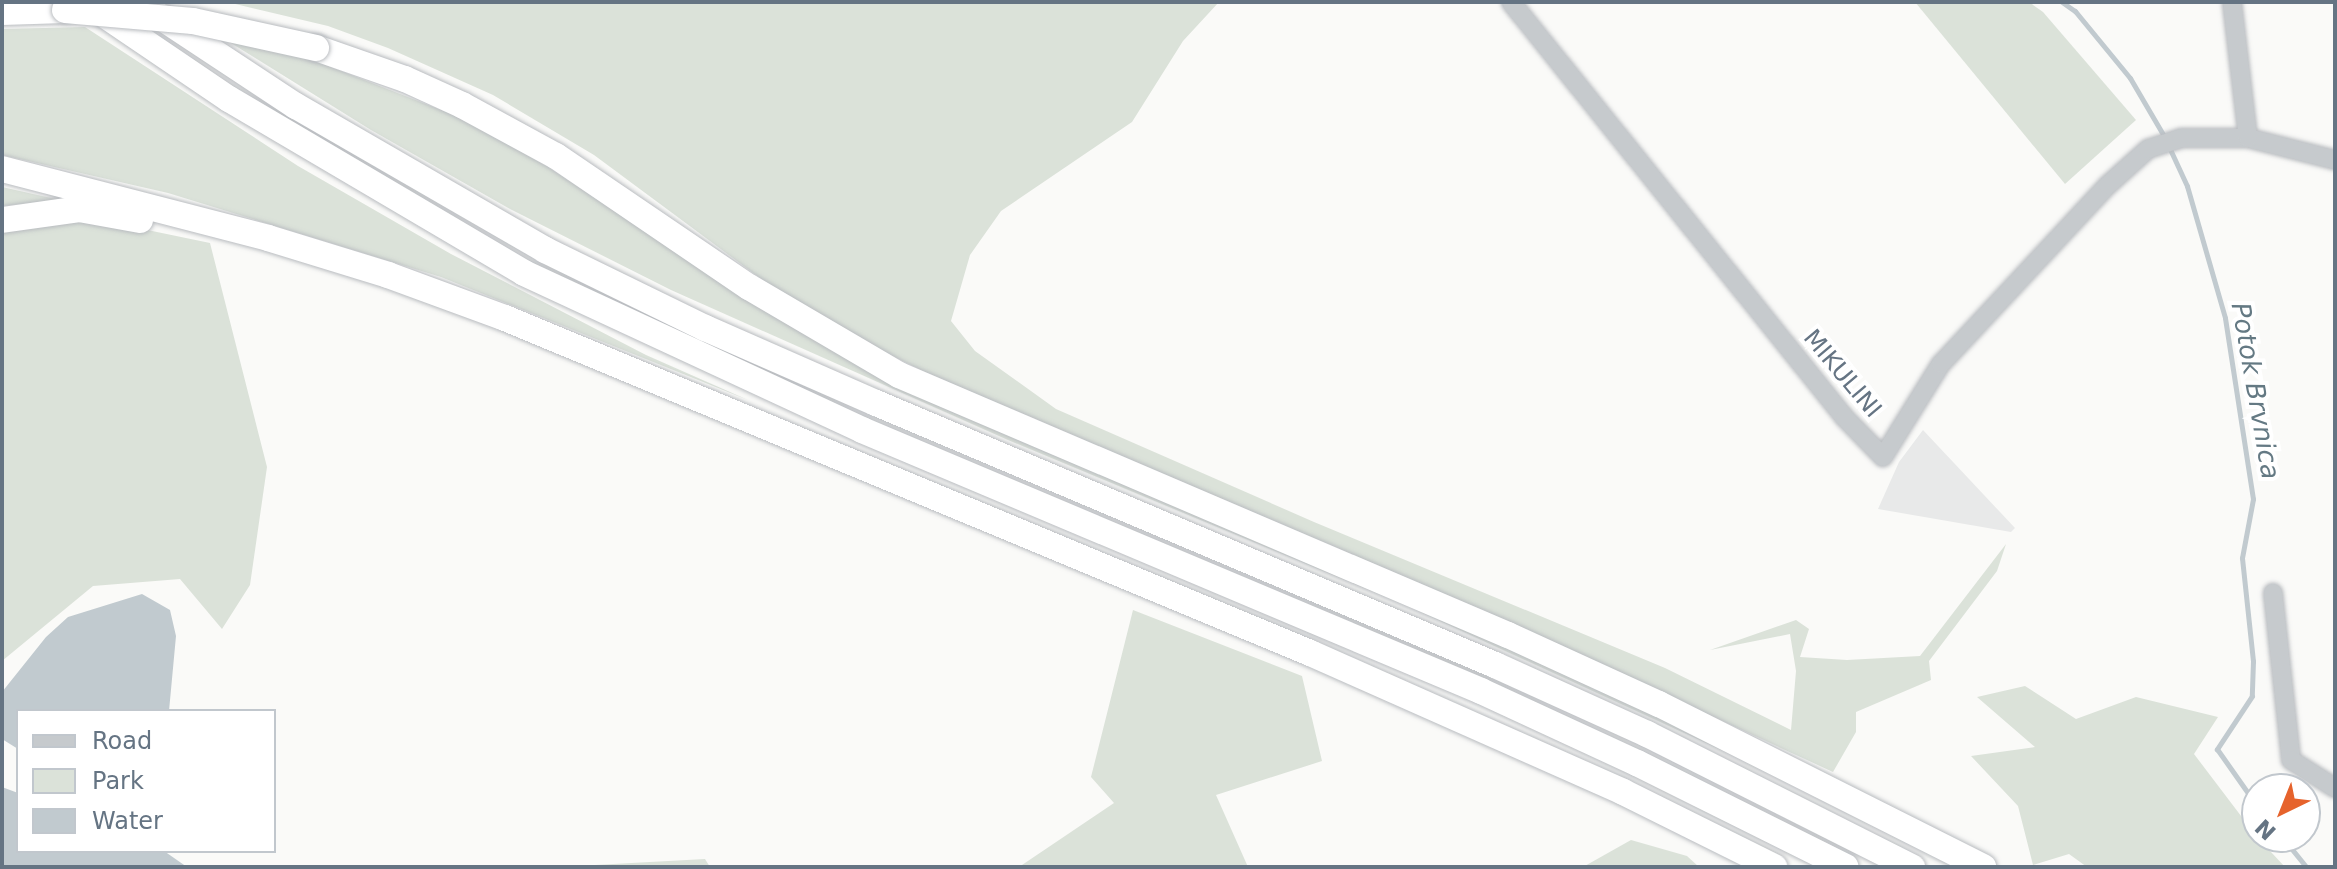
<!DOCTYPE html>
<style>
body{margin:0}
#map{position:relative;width:2337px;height:869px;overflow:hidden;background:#fafaf8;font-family:"DejaVu Sans",sans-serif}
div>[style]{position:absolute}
.built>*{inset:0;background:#e8e9e9}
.green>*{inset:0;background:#dbe2d9}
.water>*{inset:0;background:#c1cacf}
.stream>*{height:5px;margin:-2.5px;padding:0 2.5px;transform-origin:2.5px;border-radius:2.5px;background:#c1cacf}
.roads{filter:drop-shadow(0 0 2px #b9bcc0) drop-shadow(0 0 2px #b9bcc0)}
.minor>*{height:18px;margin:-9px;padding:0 9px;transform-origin:9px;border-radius:9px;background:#c6cacd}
.highway>*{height:26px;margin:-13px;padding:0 13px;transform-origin:13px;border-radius:13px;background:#fff}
.bridges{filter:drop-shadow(0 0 2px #b9bcc0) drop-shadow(0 0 2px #b9bcc0)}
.highway-bridge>*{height:26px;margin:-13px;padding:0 13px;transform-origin:13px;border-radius:13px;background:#fff}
span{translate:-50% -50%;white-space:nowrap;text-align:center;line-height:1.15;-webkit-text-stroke:8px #fff;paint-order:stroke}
.street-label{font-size:24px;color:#657483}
.water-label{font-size:26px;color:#647983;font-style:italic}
.frame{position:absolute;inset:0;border:4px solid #657483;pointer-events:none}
.legend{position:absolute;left:16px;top:709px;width:260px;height:144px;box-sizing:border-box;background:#fff;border:2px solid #c1c7cd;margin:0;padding:10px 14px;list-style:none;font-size:24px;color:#657483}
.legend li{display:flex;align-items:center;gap:16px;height:40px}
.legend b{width:40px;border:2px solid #c1c7cd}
.north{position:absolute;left:2241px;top:773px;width:80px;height:80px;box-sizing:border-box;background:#fff;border:2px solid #c1c7cd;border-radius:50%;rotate:223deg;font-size:22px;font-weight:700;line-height:32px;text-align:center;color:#657483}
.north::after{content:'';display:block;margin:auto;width:28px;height:36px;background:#e6632c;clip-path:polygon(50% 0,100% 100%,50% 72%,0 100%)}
</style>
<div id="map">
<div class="built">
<i style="clip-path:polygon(1923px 430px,2015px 528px,2011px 532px,1878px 509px,1899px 462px)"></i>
</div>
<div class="green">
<i style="clip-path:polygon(227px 2px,1219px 2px,1183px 41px,1132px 122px,1001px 211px,970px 255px,951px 321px,975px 351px,1056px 409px,1314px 522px,1665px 668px,1791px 730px,1796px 671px,1790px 634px,1710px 650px,1796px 620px,1809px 629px,1800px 657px,1847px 660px,1920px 656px,2006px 544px,1997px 571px,1929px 661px,1931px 680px,1856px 712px,1856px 732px,1833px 772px,1473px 606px,925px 372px,852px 336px,768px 284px,594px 155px,493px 95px,388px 48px,328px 26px)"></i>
<i style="clip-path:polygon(1915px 2px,2029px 2px,2043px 12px,2136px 120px,2065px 184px)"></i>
<i style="clip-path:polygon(85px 27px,298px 166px,451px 254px,646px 355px,748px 400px,441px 277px,168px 193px,2px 155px,2px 29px)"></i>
<i style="clip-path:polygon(223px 38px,313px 60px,459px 117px,548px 167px,780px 320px,1651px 711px,1778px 776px,1405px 605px,1008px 440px,671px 290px,510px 209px,371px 130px)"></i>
<i style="clip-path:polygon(2px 187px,60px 200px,2px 206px)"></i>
<i style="clip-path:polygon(57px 221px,104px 221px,210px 243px,267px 467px,250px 585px,222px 629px,180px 579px,93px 586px,2px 661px,2px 231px)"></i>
<i style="clip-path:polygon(1133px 610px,1302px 676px,1322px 761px,1216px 795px,1248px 867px,1019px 867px,1114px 803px,1091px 777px)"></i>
<i style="clip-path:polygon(2025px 686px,2076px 719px,2136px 697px,2218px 717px,2194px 754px,2257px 837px,2285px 867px,2087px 867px,2069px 854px,2033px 865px,2018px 806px,1971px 756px,2035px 747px,1977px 697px)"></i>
<i style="clip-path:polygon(1631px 840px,1687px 856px,1699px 867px,1583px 867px)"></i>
<i style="clip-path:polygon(705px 859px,710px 867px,558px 867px)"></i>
</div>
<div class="water">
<i style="clip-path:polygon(142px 594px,170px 610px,176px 636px,169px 711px,18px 711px,18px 749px,2px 739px,2px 692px,46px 637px,68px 617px)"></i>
<i style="clip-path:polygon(2px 787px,18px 793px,18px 851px,164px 851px,187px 867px,2px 867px)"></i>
</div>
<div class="stream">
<i style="left:2062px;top:2px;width:16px;rotate:35deg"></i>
<i style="left:2075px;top:11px;width:87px;rotate:50.6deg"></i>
<i style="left:2130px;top:78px;width:69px;rotate:59.7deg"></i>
<i style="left:2169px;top:147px;width:43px;rotate:65.2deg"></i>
<i style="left:2187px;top:186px;width:137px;rotate:73.9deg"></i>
<i style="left:2225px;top:318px;width:183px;rotate:81.2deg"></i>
<i style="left:2253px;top:499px;width:60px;rotate:100.6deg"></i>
<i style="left:2242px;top:558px;width:104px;rotate:83.9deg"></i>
<i style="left:2253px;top:661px;width:35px;rotate:92deg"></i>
<i style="left:2252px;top:696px;width:64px;rotate:123.4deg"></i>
<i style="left:2217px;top:749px;width:70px;rotate:54.9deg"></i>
<i style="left:2282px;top:837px;width:38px;rotate:51deg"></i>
</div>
<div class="roads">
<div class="minor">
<i style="left:1511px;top:2px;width:533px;rotate:51.24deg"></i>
<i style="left:1845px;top:418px;width:54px;rotate:45.7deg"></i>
<i style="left:1883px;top:457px;width:110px;rotate:-58.1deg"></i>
<i style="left:1941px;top:364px;width:245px;rotate:-47deg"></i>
<i style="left:2108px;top:185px;width:54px;rotate:-42deg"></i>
<i style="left:2148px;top:149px;width:35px;rotate:-18deg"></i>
<i style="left:2181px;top:138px;width:67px"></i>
<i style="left:2248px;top:138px;width:90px;rotate:14.2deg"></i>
<i style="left:2232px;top:2px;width:137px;rotate:83.3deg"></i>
<i style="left:2273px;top:593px;width:168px;rotate:83.8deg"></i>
<i style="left:2291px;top:760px;width:52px;rotate:32.5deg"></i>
</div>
<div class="highway">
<i style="left:138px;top:2px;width:189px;rotate:33.4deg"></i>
<i style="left:296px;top:106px;width:288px;rotate:30deg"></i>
<i style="left:545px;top:250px;width:178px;rotate:26deg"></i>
<i style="left:705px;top:328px;width:187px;rotate:23.7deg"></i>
<i style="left:876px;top:403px;width:672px;rotate:22.94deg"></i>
<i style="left:1495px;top:665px;width:167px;rotate:24.4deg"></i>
<i style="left:1647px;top:734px;width:297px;rotate:26.7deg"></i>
<i style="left:93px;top:7px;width:164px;rotate:34.1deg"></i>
<i style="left:229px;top:99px;width:342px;rotate:30.5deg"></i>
<i style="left:524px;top:273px;width:373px;rotate:24.9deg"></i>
<i style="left:862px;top:430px;width:672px;rotate:22.86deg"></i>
<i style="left:1481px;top:691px;width:172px;rotate:24.8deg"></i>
<i style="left:1637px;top:763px;width:233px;rotate:26.5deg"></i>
<i style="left:2px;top:12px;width:63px;rotate:-1.8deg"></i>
<i style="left:316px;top:48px;width:94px;rotate:19.2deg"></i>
<i style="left:405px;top:79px;width:63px;rotate:24.5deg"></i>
<i style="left:462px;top:105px;width:107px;rotate:28.5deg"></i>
<i style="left:556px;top:156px;width:233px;rotate:34.2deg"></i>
<i style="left:749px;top:287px;width:174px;rotate:30.4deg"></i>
<i style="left:899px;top:375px;width:662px;rotate:23.12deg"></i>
<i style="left:1508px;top:635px;width:166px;rotate:24.6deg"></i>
<i style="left:1659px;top:704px;width:363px;rotate:26.7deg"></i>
<i style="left:2px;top:169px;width:275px;rotate:14.5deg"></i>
<i style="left:268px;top:238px;width:126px;rotate:17.1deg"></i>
<i style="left:388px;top:275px;width:125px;rotate:20.2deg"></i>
<i style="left:505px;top:318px;width:872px;rotate:22.59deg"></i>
<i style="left:1310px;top:653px;width:342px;rotate:23.9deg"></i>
<i style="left:1623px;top:792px;width:169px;rotate:26.4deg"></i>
<i style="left:2px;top:220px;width:78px;rotate:-8.1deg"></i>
<i style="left:79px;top:209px;width:62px;rotate:10.2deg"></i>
</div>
</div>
<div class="bridges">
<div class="highway-bridge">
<i style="left:65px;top:10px;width:128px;rotate:4.9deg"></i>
<i style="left:193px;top:21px;width:126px;rotate:12.4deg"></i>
</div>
</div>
<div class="street-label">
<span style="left:1842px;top:374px;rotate:50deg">MIKULINI</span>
</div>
<div class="water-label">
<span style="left:2255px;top:391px;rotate:80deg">Potok Brvnica</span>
</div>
<div class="frame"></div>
<ul class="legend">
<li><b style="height:10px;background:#c6cacd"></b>Road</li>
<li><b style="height:22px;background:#dbe2d9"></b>Park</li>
<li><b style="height:22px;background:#c1cacf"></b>Water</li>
</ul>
<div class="north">N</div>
</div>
